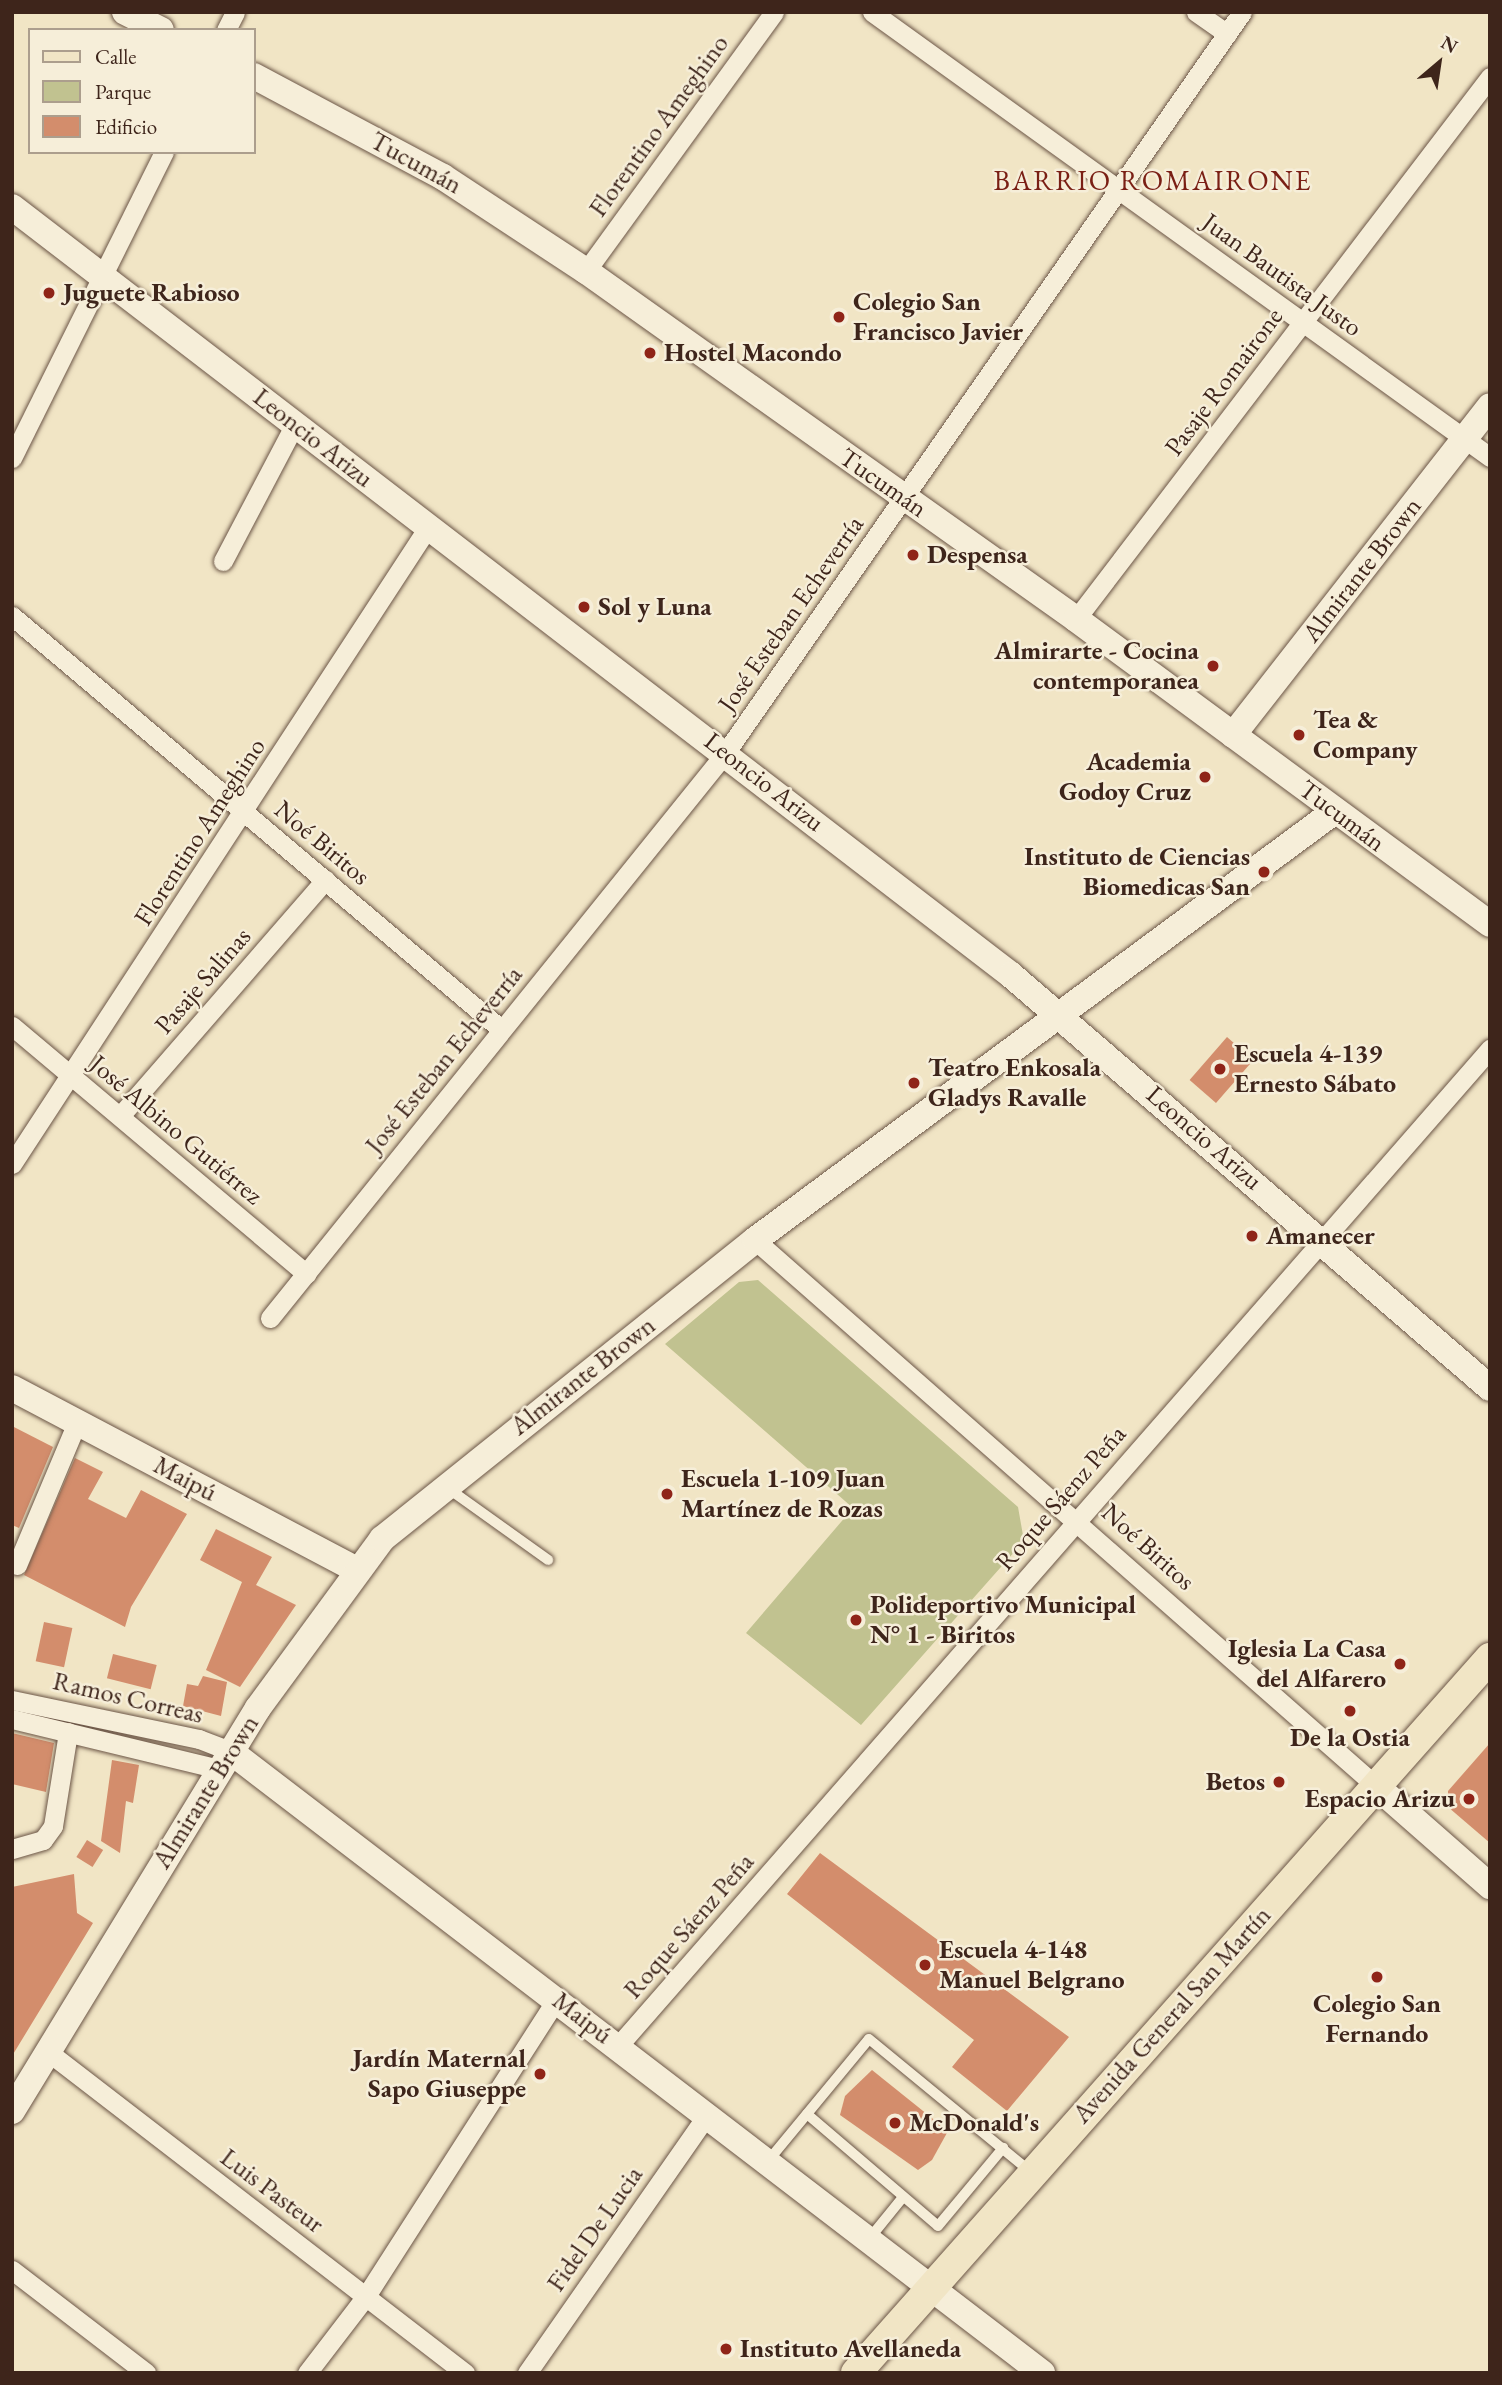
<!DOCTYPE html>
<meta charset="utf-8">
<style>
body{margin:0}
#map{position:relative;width:1502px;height:2385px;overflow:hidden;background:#f1e5c5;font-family:"EB Garamond",serif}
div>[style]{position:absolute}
.green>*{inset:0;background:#c1c290}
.building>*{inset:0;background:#d38d6c;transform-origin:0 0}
.roads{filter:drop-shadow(0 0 2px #6b5546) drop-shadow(0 0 2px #6b5546)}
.lane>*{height:10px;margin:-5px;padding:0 5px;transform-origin:5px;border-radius:5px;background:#f6eed9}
.street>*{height:19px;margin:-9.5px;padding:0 9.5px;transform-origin:9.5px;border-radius:9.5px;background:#f6eed9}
.secondary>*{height:26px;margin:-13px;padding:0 13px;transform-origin:13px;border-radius:13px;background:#f6eed9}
.primary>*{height:30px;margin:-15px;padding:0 15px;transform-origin:15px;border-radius:15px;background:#f1e5c5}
.dots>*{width:19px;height:19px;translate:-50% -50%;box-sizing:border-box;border:4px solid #f6eed9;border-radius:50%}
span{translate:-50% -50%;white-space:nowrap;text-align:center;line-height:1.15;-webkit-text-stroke:5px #f6eed9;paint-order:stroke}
.street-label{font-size:26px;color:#3e251b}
.poi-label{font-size:26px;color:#3e251b;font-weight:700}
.left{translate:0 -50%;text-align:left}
.right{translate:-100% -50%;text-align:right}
.neighbourhood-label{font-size:28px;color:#7a1f14;letter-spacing:2px}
.frame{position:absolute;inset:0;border:14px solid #3e251b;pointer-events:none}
.legend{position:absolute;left:28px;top:28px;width:228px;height:126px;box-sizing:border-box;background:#f6eed9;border:2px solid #ac9e8d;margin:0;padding:9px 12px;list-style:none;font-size:21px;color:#3e251b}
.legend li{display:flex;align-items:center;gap:14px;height:35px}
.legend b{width:35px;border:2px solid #ac9e8d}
.north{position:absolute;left:1404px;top:28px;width:70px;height:70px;-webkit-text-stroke:5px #f6eed9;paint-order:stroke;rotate:29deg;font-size:19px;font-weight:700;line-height:28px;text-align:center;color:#3e251b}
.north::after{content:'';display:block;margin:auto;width:24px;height:32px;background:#3e251b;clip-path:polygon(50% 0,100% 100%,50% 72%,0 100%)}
</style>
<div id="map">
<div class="green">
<i style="clip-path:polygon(758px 1280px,1018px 1507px,1024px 1541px,861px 1725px,746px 1633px,853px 1508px,665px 1344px,739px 1282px)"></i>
</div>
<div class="building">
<i style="left:1227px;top:1037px;width:35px;height:57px;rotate:41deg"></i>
<i style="clip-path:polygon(12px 1426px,53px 1447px,19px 1528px,12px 1525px)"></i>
<i style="clip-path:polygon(75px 1458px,103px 1472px,88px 1499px,126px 1518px,141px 1490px,187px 1514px,131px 1607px,125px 1627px,24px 1575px)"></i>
<i style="clip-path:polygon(216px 1529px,272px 1557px,256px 1585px,296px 1605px,240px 1687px,206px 1670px,242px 1582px,200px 1560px)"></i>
<i style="left:44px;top:1622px;width:29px;height:40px;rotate:12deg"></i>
<i style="left:113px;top:1654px;width:45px;height:25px;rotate:14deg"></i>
<i style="clip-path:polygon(203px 1676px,227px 1682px,221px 1716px,183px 1706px,187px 1684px,198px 1686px)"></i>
<i style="clip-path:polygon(12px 1733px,54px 1743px,46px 1792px,12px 1784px)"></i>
<i style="clip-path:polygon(1490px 1743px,1490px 1843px,1448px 1807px,1448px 1791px)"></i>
<i style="clip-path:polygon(112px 1760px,139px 1765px,133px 1803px,126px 1801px,120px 1853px,101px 1841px)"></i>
<i style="left:87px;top:1840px;width:19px;height:20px;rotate:32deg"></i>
<i style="clip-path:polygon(820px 1853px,1069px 2037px,1007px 2111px,952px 2067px,974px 2040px,787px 1894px)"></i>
<i style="clip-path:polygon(74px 1874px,77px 1913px,93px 1923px,12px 2056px,12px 1887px)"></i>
<i style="clip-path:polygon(872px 2070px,948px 2131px,932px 2160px,918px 2170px,840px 2115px,845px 2096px)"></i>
</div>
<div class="roads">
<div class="lane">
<i style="left:449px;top:1489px;width:122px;rotate:35.6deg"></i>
<i style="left:807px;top:2114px;width:172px;rotate:40.5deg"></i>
<i style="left:938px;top:2226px;width:102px;rotate:-50.2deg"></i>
<i style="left:768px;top:2161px;width:158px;rotate:-50.4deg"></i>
<i style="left:869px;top:2039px;width:210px;rotate:39.4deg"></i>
<i style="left:869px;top:2239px;width:54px;rotate:-51deg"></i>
</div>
<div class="street">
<i style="left:872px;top:12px;width:762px;rotate:35.76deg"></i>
<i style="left:1196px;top:12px;width:38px;rotate:35deg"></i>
<i style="left:226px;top:30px;width:20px;rotate:-63deg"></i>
<i style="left:586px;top:271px;width:320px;rotate:-54deg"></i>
<i style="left:12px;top:458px;width:342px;rotate:-63.6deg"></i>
<i style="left:223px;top:561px;width:155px;rotate:-62.3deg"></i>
<i style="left:12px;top:616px;width:641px;rotate:40.19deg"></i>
<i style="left:1076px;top:619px;width:682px;rotate:-52.63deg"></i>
<i style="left:12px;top:1026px;width:385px;rotate:40.1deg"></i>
<i style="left:120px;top:1116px;width:313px;rotate:-49deg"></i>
<i style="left:12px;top:1164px;width:761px;rotate:-56.85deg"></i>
<i style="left:755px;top:1240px;width:827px;rotate:41.32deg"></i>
<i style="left:270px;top:1318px;width:727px;rotate:-51.14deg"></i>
<i style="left:726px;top:752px;width:902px;rotate:-55.11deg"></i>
<i style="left:17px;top:1565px;width:155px;rotate:-67.2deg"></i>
<i style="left:12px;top:1700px;width:191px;rotate:11.8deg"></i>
<i style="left:199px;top:1739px;width:33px;rotate:21deg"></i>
<i style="left:12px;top:1719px;width:213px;rotate:13.6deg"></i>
<i style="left:12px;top:1849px;width:32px;rotate:-16deg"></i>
<i style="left:43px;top:1840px;width:17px;rotate:-54deg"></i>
<i style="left:53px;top:1826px;width:95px;rotate:-80.9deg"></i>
<i style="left:618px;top:2046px;width:1325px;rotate:-48.83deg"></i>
<i style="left:47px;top:2051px;width:528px;rotate:37.61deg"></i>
<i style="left:12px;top:2270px;width:169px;rotate:37.5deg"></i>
<i style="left:307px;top:2373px;width:97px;rotate:-52.5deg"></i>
<i style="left:366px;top:2296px;width:353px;rotate:-57.3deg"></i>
<i style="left:527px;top:2373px;width:315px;rotate:-55.1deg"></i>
</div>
<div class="secondary">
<i style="left:125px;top:12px;width:40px;rotate:26.6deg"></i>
<i style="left:254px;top:76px;width:214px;rotate:28.1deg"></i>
<i style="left:443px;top:177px;width:171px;rotate:33.3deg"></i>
<i style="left:586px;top:271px;width:601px;rotate:35.38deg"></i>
<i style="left:1076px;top:619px;width:514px;rotate:36.38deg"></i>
<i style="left:12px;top:207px;width:1260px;rotate:37.55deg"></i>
<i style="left:1011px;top:975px;width:632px;rotate:40.77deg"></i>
<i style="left:1233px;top:735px;width:417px;rotate:-52deg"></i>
<i style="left:12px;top:1388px;width:390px;rotate:27.8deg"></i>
<i style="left:230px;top:1751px;width:1023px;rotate:37.45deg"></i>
<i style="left:1376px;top:1786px;width:152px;rotate:41.3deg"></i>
<i style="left:12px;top:2111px;width:472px;rotate:-58.6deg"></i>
<i style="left:258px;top:1708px;width:210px;rotate:-53.7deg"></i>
<i style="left:382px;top:1539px;width:478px;rotate:-38.7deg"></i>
<i style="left:755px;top:1240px;width:721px;rotate:-36.49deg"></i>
</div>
<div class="primary">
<i style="left:856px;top:2373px;width:956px;rotate:-48.44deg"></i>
</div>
</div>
<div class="dots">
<i style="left:49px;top:293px;background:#8f2418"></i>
<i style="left:839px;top:317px;background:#8f2418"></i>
<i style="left:650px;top:353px;background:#8f2418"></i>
<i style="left:913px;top:555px;background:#8f2418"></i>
<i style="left:584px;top:607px;background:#8f2418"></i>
<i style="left:1213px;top:666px;background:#8f2418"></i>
<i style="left:1299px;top:735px;background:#8f2418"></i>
<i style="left:1205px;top:777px;background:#8f2418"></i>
<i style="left:1264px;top:872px;background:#8f2418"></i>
<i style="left:1220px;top:1069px;background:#8f2418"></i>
<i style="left:914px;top:1083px;background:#8f2418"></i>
<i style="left:1252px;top:1236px;background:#8f2418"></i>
<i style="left:667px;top:1494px;background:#8f2418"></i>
<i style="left:856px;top:1620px;background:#8f2418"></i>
<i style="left:1400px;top:1664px;background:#8f2418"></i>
<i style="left:1350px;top:1711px;background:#8f2418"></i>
<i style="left:1279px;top:1782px;background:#8f2418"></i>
<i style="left:1469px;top:1799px;background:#8f2418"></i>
<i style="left:925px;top:1965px;background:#8f2418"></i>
<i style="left:1377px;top:1977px;background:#8f2418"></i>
<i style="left:540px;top:2074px;background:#8f2418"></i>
<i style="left:895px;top:2123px;background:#8f2418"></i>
<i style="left:726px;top:2349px;background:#8f2418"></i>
</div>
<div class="street-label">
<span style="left:659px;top:126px;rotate:-54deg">Florentino Ameghino</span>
<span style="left:416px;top:163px;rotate:29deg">Tucumán</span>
<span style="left:1282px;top:275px;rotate:36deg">Juan Bautista Justo</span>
<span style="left:1224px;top:382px;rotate:-53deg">Pasaje Romairone</span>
<span style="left:313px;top:438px;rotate:38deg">Leoncio Arizu</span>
<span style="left:883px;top:483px;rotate:35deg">Tucumán</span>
<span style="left:1362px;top:570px;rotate:-52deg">Almirante Brown</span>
<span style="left:791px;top:614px;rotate:-55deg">José Esteban Echeverría</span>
<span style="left:764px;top:782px;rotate:38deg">Leoncio Arizu</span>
<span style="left:1342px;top:816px;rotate:37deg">Tucumán</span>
<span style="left:200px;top:832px;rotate:-57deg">Florentino Ameghino</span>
<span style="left:322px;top:843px;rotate:40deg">Noé Biritos</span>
<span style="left:203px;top:981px;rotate:-49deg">Pasaje Salinas</span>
<span style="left:444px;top:1060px;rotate:-51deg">José Esteban Echeverría</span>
<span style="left:176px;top:1130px;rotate:40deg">José Albino Gutiérrez</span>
<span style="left:1204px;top:1138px;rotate:41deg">Leoncio Arizu</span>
<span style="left:583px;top:1376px;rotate:-38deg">Almirante Brown</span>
<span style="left:185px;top:1479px;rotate:28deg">Maipú</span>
<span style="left:1061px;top:1498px;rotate:-49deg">Roque Sáenz Peña</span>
<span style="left:1148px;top:1547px;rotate:42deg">Noé Biritos</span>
<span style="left:128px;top:1698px;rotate:13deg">Ramos Correas</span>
<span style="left:206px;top:1792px;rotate:-58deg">Almirante Brown</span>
<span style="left:689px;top:1926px;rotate:-49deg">Roque Sáenz Peña</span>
<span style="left:1172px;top:2015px;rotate:-48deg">Avenida General San Martín</span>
<span style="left:582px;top:2018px;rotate:38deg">Maipú</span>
<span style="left:272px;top:2191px;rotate:37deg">Luis Pasteur</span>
<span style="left:595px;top:2229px;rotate:-55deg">Fidel De Lucia</span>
</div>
<div class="poi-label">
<span class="left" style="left:63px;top:293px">Juguete Rabioso</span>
<span class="left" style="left:853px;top:317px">Colegio San<br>Francisco Javier</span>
<span class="left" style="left:664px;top:353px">Hostel Macondo</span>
<span class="left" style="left:927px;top:555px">Despensa</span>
<span class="left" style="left:598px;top:607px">Sol y Luna</span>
<span class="right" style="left:1199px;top:666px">Almirarte - Cocina<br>contemporanea</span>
<span class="left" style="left:1313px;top:735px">Tea &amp;<br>Company</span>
<span class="right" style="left:1191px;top:777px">Academia<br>Godoy Cruz</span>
<span class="right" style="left:1250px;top:872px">Instituto de Ciencias<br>Biomedicas San</span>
<span class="left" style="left:1234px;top:1069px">Escuela 4-139<br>Ernesto Sábato</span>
<span class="left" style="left:928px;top:1083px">Teatro Enkosala<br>Gladys Ravalle</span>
<span class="left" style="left:1266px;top:1236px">Amanecer</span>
<span class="left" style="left:681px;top:1494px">Escuela 1-109 Juan<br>Martínez de Rozas</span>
<span class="left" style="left:870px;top:1620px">Polideportivo Municipal<br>N° 1 - Biritos</span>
<span class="right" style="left:1386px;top:1664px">Iglesia La Casa<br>del Alfarero</span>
<span style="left:1350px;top:1738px">De la Ostia</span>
<span class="right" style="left:1265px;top:1782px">Betos</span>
<span class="right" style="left:1455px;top:1799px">Espacio Arizu</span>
<span class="left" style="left:939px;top:1965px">Escuela 4-148<br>Manuel Belgrano</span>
<span style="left:1377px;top:2019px">Colegio San<br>Fernando</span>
<span class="right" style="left:526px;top:2074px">Jardín Maternal<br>Sapo Giuseppe</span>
<span class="left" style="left:909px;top:2123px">McDonald's</span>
<span class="left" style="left:740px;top:2349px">Instituto Avellaneda</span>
</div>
<div class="neighbourhood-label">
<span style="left:1153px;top:180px">BARRIO ROMAIRONE</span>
</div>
<div class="frame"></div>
<ul class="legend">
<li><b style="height:9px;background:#f1e5c5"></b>Calle</li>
<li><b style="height:19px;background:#c1c290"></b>Parque</li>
<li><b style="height:19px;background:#d38d6c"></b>Edificio</li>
</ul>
<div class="north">N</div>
</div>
